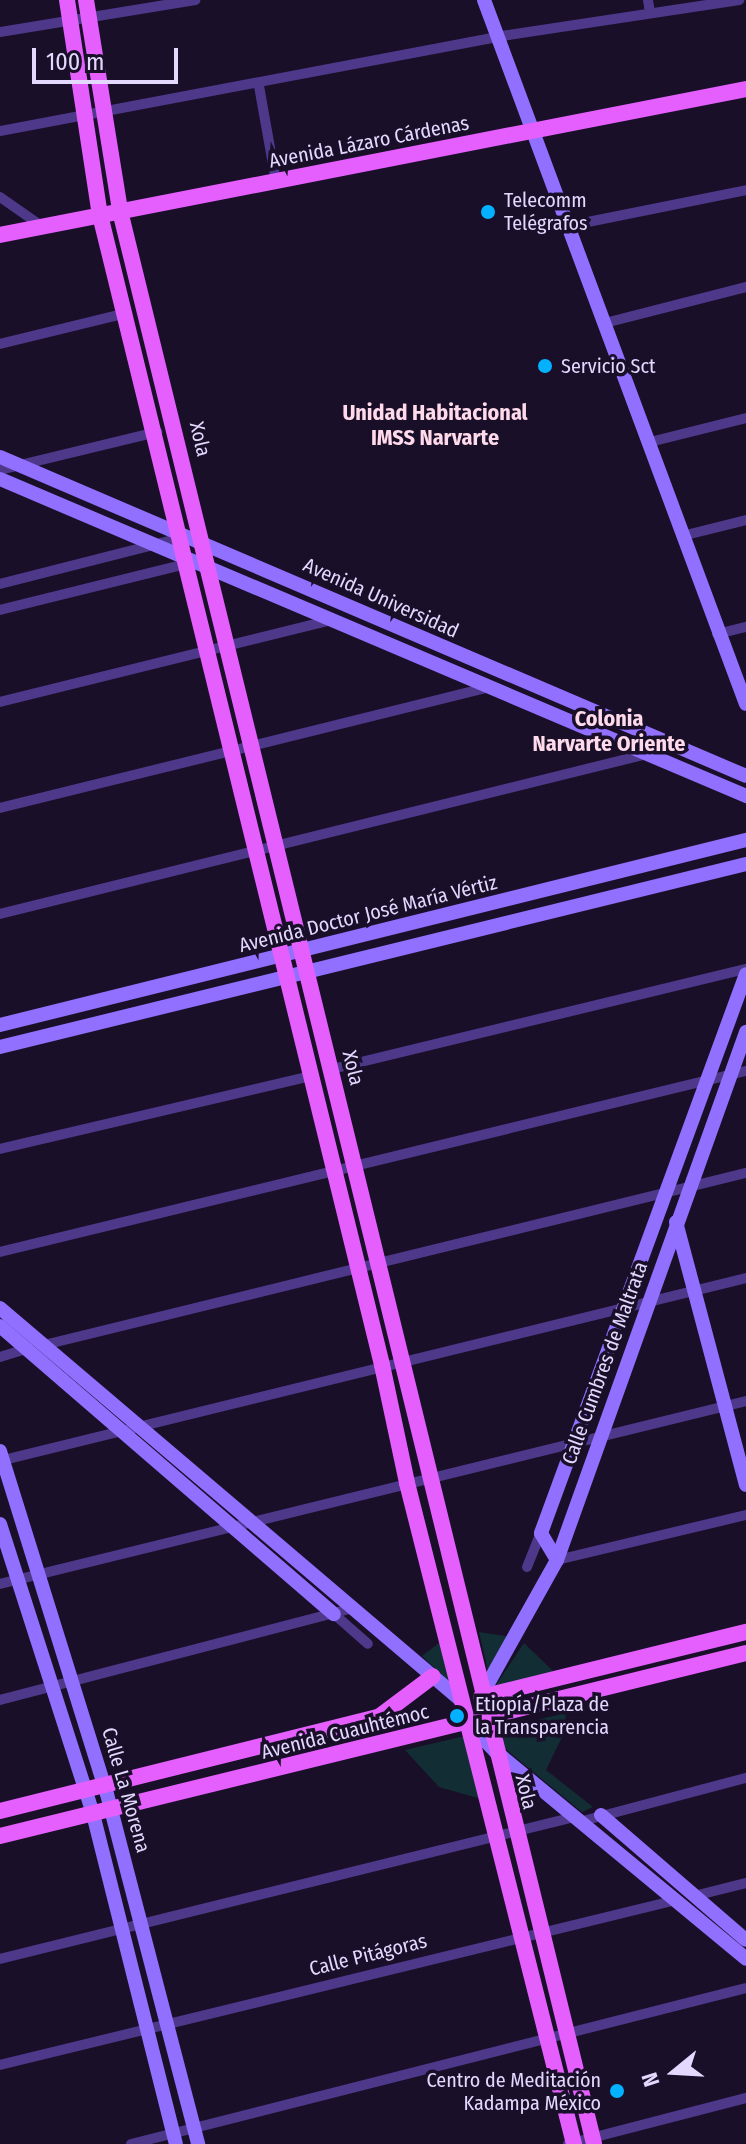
<!DOCTYPE html>
<meta charset="utf-8">
<style>
body{margin:0}
#map{position:relative;width:746px;height:2144px;overflow:hidden;background:#190f29;font-family:"Fira Sans Condensed",sans-serif}
div>[style]{position:absolute}
.green>*{inset:0;background:#122e34}
.street>*{height:10px;margin:-5px;padding:0 5px;transform-origin:5px;border-radius:5px;background:#4d388a}
.secondary>*{height:14px;margin:-7px;padding:0 7px;transform-origin:7px;border-radius:7px;background:#916fff}
.primary>*{height:16px;margin:-8px;padding:0 8px;transform-origin:8px;border-radius:8px;background:#e55fff}
.dots>*{width:22px;height:22px;translate:-50% -50%;box-sizing:border-box;border:4px solid #190f29;border-radius:50%}
span{translate:-50% -50%;white-space:nowrap;text-align:center;line-height:1.15;-webkit-text-stroke:7px #190f29;paint-order:stroke}
.street-label{font-size:20px;color:#e4d8ff}
.poi-label{font-size:20px;color:#e4d8ff}
.left{translate:0 -50%;text-align:left}
.right{translate:-100% -50%;text-align:right}
.neighbourhood-label{font-size:22px;color:#ffdaea;font-weight:700}
.north{position:absolute;left:634px;top:2032px;width:80px;height:80px;-webkit-text-stroke:6px #190f29;paint-order:stroke;rotate:252deg;font-size:22px;font-weight:700;line-height:32px;text-align:center;color:#e4d8ff}
.north::after{content:'';display:block;margin:auto;width:28px;height:36px;background:#e4d8ff;clip-path:polygon(50% 0,100% 100%,50% 72%,0 100%)}
.scale{position:absolute;left:32px;top:48px;width:146px;height:36px;box-sizing:border-box;border:4px solid #e4d8ff;border-top:0;padding-left:10px;font-size:24px;line-height:28px;white-space:nowrap;color:#e4d8ff;-webkit-text-stroke:6px #190f29;paint-order:stroke}
</style>
<div id="map">
<div class="green">
<i style="clip-path:polygon(479px 1632px,511px 1637px,489px 1675px)"></i>
<i style="clip-path:polygon(443px 1640px,454px 1686px,422px 1656px)"></i>
<i style="clip-path:polygon(524px 1643px,554px 1672px,494px 1688px)"></i>
<i style="clip-path:polygon(566px 1713px,564px 1733px,546px 1770px,593px 1807px,582px 1812px,503px 1747px,499px 1729px)"></i>
<i style="clip-path:polygon(465px 1736px,481px 1799px,439px 1787px,405px 1750px)"></i>
</div>
<div class="street">
<i style="left:648px;top:0;width:12px;rotate:81deg"></i>
<i style="left:0;top:32px;width:198px;rotate:-9.3deg"></i>
<i style="left:259px;top:86px;width:97px;rotate:79.9deg"></i>
<i style="left:0;top:131px;width:517px;rotate:-10.7deg"></i>
<i style="left:508px;top:35px;width:234px;rotate:-8.6deg"></i>
<i style="left:0;top:197px;width:52px;rotate:34.9deg"></i>
<i style="left:568px;top:226px;width:182px;rotate:-11.4deg"></i>
<i style="left:605px;top:323px;width:146px;rotate:-14.3deg"></i>
<i style="left:0;top:344px;width:131px;rotate:-13.7deg"></i>
<i style="left:650px;top:442px;width:99px;rotate:-14deg"></i>
<i style="left:0;top:470px;width:162px;rotate:-13.6deg"></i>
<i style="left:682px;top:536px;width:66px;rotate:-14deg"></i>
<i style="left:0;top:584px;width:186px;rotate:-14.3deg"></i>
<i style="left:0;top:610px;width:192px;rotate:-13.9deg"></i>
<i style="left:717px;top:634px;width:30px;rotate:-14deg"></i>
<i style="left:0;top:702px;width:341px;rotate:-13.9deg"></i>
<i style="left:0;top:808px;width:505px;rotate:-13.87deg"></i>
<i style="left:0;top:914px;width:666px;rotate:-13.89deg"></i>
<i style="left:647px;top:754px;width:22px;rotate:-27deg"></i>
<i style="left:332px;top:1069px;width:426px;rotate:-13.6deg"></i>
<i style="left:0;top:1149px;width:320px;rotate:-13.2deg"></i>
<i style="left:0;top:1252px;width:768px;rotate:-13.64deg"></i>
<i style="left:44px;top:1345px;width:723px;rotate:-13.77deg"></i>
<i style="left:0;top:1357px;width:28px;rotate:-17deg"></i>
<i style="left:0;top:1461px;width:768px;rotate:-13.78deg"></i>
<i style="left:557px;top:1560px;width:194px;rotate:-13.4deg"></i>
<i style="left:527px;top:1567px;width:37px;rotate:-68deg"></i>
<i style="left:0;top:1584px;width:768px;rotate:-13.78deg"></i>
<i style="left:334px;top:1614px;width:45px;rotate:41.4deg"></i>
<i style="left:0;top:1700px;width:366px;rotate:-14.6deg"></i>
<i style="left:579px;top:1822px;width:173px;rotate:-14.8deg"></i>
<i style="left:694px;top:1896px;width:54px;rotate:-14deg"></i>
<i style="left:0;top:1959px;width:591px;rotate:-13.9deg"></i>
<i style="left:0;top:2065px;width:692px;rotate:-13.71deg"></i>
<i style="left:131px;top:2144px;width:634px;rotate:-14.23deg"></i>
<i style="left:568px;top:2144px;width:184px;rotate:-14.5deg"></i>
</div>
<div class="secondary">
<i style="left:484px;top:0;width:751px;rotate:69.59deg"></i>
<i style="left:0;top:457px;width:811px;rotate:23.15deg"></i>
<i style="left:0;top:479px;width:811px;rotate:23.02deg"></i>
<i style="left:0;top:1025px;width:769px;rotate:-13.93deg"></i>
<i style="left:0;top:1047px;width:768px;rotate:-13.78deg"></i>
<i style="left:676px;top:1222px;width:272px;rotate:75.1deg"></i>
<i style="left:0;top:1308px;width:607px;rotate:40.39deg"></i>
<i style="left:0;top:1326px;width:441px;rotate:40.8deg"></i>
<i style="left:0;top:1451px;width:359px;rotate:72.7deg"></i>
<i style="left:107px;top:1794px;width:362px;rotate:75.4deg"></i>
<i style="left:0;top:1524px;width:305px;rotate:72.2deg"></i>
<i style="left:93px;top:1814px;width:340px;rotate:75.9deg"></i>
<i style="left:557px;top:1560px;width:31px;rotate:-121deg"></i>
<i style="left:541px;top:1533px;width:595px;rotate:-69.86deg"></i>
<i style="left:481px;top:1696px;width:156px;rotate:-60.8deg"></i>
<i style="left:557px;top:1560px;width:561px;rotate:-70.3deg"></i>
<i style="left:468px;top:1723px;width:39px;rotate:46deg"></i>
<i style="left:495px;top:1751px;width:326px;rotate:39.6deg"></i>
<i style="left:601px;top:1815px;width:191px;rotate:40.8deg"></i>
</div>
<div class="primary">
<i style="left:67px;top:0;width:218px;rotate:81.3deg"></i>
<i style="left:100px;top:215px;width:1184px;rotate:76.22deg"></i>
<i style="left:382px;top:1365px;width:121px;rotate:78deg"></i>
<i style="left:407px;top:1483px;width:682px;rotate:75.82deg"></i>
<i style="left:86px;top:0;width:214px;rotate:80.8deg"></i>
<i style="left:120px;top:211px;width:1990px;rotate:76.22deg"></i>
<i style="left:0;top:235px;width:760px;rotate:-11.07deg"></i>
<i style="left:481px;top:1697px;width:273px;rotate:-13.8deg"></i>
<i style="left:0;top:1811px;width:392px;rotate:-14deg"></i>
<i style="left:380px;top:1716px;width:66px;rotate:-37deg"></i>
<i style="left:0;top:1836px;width:768px;rotate:-13.78deg"></i>
</div>
<div class="dots">
<i style="left:488px;top:212px;background:#04b1ff"></i>
<i style="left:545px;top:366px;background:#04b1ff"></i>
<i style="left:457px;top:1716px;background:#04b1ff"></i>
<i style="left:617px;top:2091px;background:#04b1ff"></i>
</div>
<div class="street-label">
<span style="left:369px;top:142px;rotate:-11deg">Avenida Lázaro Cárdenas</span>
<span style="left:200px;top:439px;rotate:77deg">Xola</span>
<span style="left:381px;top:598px;rotate:24deg">Avenida Universidad</span>
<span style="left:368px;top:914px;rotate:-14deg">Avenida Doctor José María Vértiz</span>
<span style="left:353px;top:1068px;rotate:76deg">Xola</span>
<span style="left:605px;top:1363px;rotate:-70deg">Calle Cumbres de Maltrata</span>
<span style="left:345px;top:1732px;rotate:-14deg">Avenida Cuauhtémoc</span>
<span style="left:126px;top:1790px;rotate:74deg">Calle La Morena</span>
<span style="left:526px;top:1792px;rotate:76deg">Xola</span>
<span style="left:368px;top:1955px;rotate:-14deg">Calle Pitágoras</span>
</div>
<div class="poi-label">
<span class="left" style="left:504px;top:212px">Telecomm<br>Telégrafos</span>
<span class="left" style="left:561px;top:366px">Servicio Sct</span>
<span class="left" style="left:475px;top:1716px">Etiopía/Plaza de<br>la Transparencia</span>
<span class="right" style="left:601px;top:2092px">Centro de Meditación<br>Kadampa México</span>
</div>
<div class="neighbourhood-label">
<span style="left:435px;top:425px">Unidad Habitacional<br>IMSS Narvarte</span>
<span style="left:609px;top:731px">Colonia<br>Narvarte Oriente</span>
</div>
<div class="north">N</div>
<div class="scale">100 m</div>
</div>
